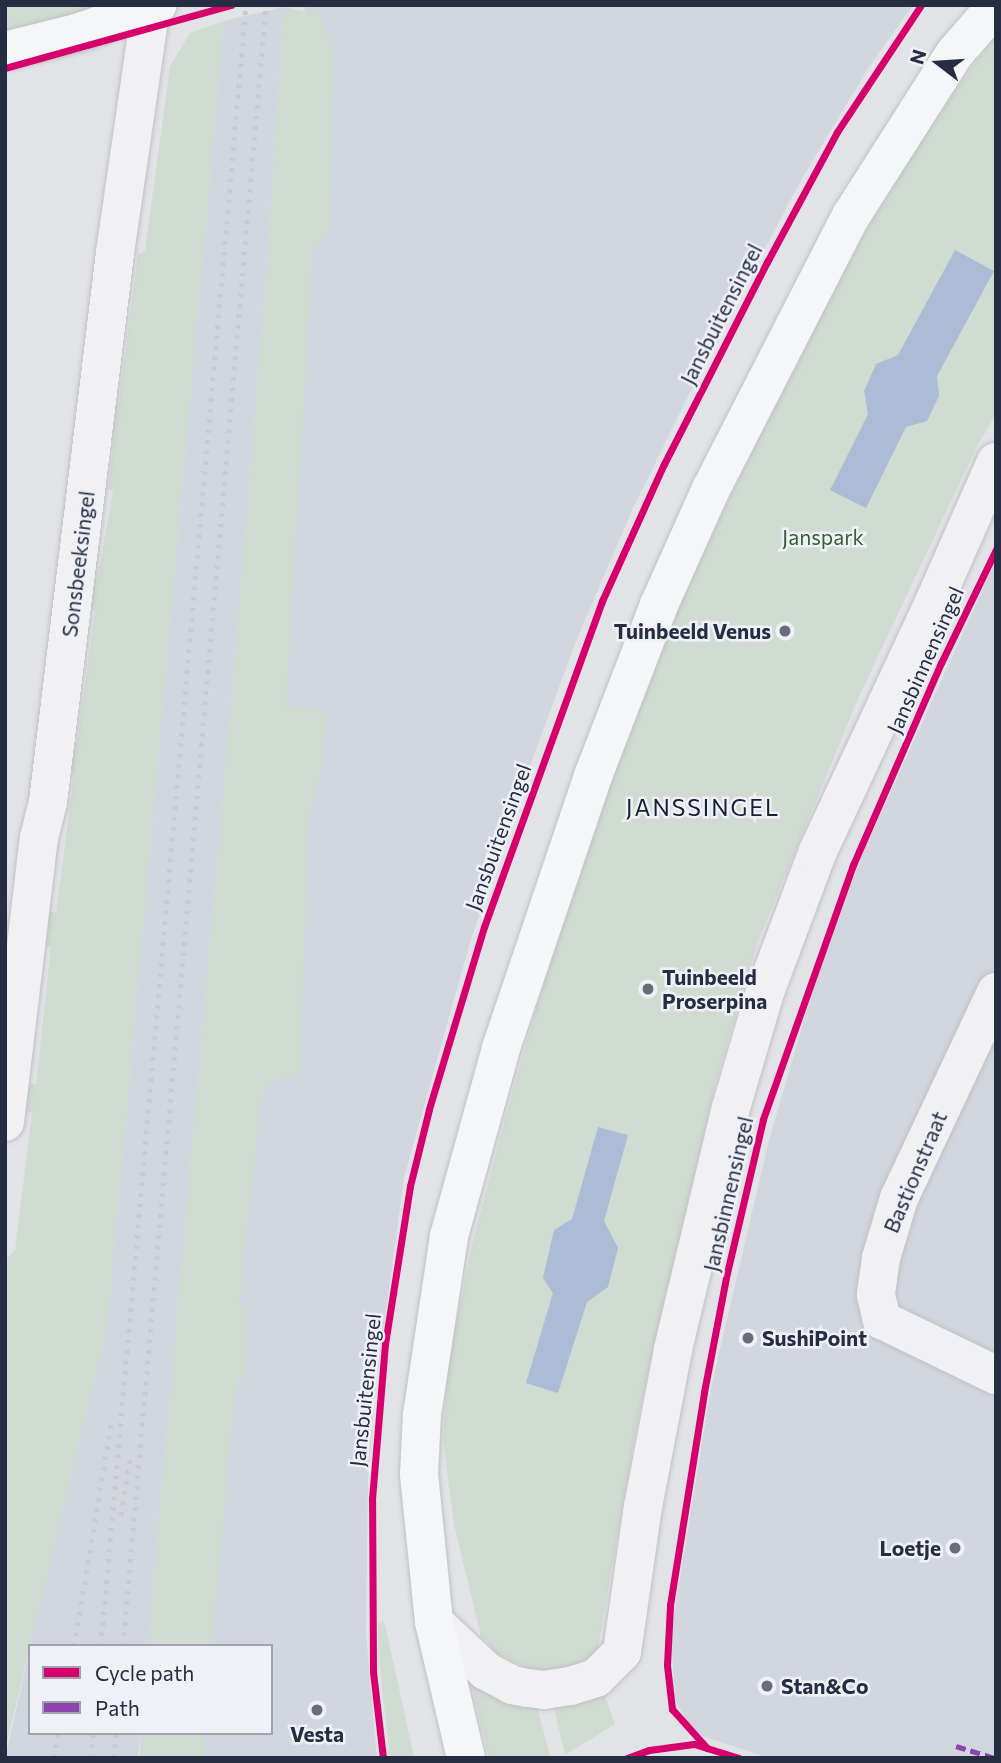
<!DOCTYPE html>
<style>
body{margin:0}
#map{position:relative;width:1001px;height:1763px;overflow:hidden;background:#e2e3e7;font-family:Commissioner,sans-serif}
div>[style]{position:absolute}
.built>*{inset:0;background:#d2d6de}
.green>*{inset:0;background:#d0dbd1;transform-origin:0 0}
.water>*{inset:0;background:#adbcd6}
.roads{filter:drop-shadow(0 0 2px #c0c1c5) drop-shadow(0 0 2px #c0c1c5)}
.minor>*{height:38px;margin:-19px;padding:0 19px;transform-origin:19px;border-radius:19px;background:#f1f1f4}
.primary>*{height:38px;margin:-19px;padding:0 19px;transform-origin:19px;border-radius:19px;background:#f5f6f7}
.rail>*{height:5px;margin-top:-2.5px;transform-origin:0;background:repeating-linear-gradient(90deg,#cacbcf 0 3.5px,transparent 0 10.5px)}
.quiet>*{height:5px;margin-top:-2.5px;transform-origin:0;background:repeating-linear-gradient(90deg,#8e44ad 0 10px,transparent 0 15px)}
.cycleway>*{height:7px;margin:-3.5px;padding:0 3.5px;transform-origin:3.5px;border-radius:3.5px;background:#d6006c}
.dots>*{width:19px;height:19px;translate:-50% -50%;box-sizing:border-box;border:4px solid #eff1f7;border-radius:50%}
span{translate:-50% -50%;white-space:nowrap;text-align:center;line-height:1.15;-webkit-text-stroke:5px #eff1f7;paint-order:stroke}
.street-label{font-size:21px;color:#262d43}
.park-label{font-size:21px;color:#356032}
.poi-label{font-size:21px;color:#262d43;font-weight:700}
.right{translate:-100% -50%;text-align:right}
.left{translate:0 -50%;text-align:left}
.neighbourhood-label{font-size:23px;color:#181e33;letter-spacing:2px}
.frame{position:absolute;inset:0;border:7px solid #262d43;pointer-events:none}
.legend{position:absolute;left:28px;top:1644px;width:245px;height:91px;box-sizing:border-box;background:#eff1f7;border:2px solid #9fa3af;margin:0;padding:9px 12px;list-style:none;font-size:21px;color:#262d43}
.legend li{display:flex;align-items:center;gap:14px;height:35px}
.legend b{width:35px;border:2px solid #9fa3af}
.north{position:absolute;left:903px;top:28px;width:70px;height:70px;-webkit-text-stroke:5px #eff1f7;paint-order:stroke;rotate:287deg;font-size:19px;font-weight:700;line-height:28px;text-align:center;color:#262d43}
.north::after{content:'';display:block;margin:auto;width:24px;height:32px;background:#262d43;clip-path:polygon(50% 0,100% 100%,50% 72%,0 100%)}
</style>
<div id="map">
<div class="built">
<i style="clip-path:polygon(305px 5px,913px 5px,869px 67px,801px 180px,705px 362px,633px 508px,576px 641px,523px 785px,469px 946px,404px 1178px,375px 1393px,368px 1478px,366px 1634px,377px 1758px,148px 1758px,151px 1733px,271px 1733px,271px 1646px,165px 1646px)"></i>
<i style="clip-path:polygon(284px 7px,269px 242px,232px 695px,148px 1646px,30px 1646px,107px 1330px,224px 21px)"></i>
<i style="clip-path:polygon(996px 560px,996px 1758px,769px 1758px,702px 1736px,687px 1722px,675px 1699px,671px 1633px,711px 1388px,768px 1144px,813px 989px,863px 853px)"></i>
<i style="clip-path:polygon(30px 1649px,30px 1733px,140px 1733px,138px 1758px,5px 1758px)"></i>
</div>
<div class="green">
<i style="clip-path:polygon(5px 5px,109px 5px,5px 39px)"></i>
<i style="clip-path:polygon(284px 7px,318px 14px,332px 43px,331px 233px,320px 242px,313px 254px,286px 706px,321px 710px,328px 715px,322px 768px,309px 816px,300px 1070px,294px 1076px,274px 1081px,267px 1087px,261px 1103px,239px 1305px,247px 1312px,246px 1380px,236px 1388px,212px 1646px,148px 1646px,232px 695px,269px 242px)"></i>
<i style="clip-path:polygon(224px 21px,107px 1330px,5px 1750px,5px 1260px,15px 1250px,32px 1113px,21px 1111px,24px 1085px,36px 1084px,51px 947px,41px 944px,45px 912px,56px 912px,74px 775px,63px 773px,66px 742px,77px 743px,95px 611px,82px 609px,85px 581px,97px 581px,113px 491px,108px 489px,115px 432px,104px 429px,108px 402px,119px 403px,138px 254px,145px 251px,170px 66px,190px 33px)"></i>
<i style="clip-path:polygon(996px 35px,996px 414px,978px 444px,858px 699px,758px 941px,717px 1077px,639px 1413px,597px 1653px,573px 1668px,552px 1674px,532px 1671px,498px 1654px,481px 1636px,454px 1525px,443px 1439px,448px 1363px,473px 1241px,506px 1115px,540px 995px,614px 768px,681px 602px,731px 494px,852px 255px,922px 136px)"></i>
<i style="clip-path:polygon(384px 1620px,400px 1693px,414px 1758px,390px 1758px,379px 1660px,378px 1624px)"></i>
<i style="clip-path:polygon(471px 1682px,536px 1703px,550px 1755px,547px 1758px,489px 1758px)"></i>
<i style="clip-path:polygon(602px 1688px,615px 1724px,565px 1755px,553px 1704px)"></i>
<i style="left:140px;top:1733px;width:64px;height:25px"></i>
</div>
<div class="water">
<i style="clip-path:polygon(955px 250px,994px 271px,937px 376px,939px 396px,927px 421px,906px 427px,866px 508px,830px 490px,868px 414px,864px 391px,876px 364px,898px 355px)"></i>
<i style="clip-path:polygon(598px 1127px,628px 1135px,604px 1221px,618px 1248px,608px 1287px,587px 1302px,558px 1393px,526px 1383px,553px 1293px,543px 1278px,554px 1230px,572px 1219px)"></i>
</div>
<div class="roads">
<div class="minor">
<i style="left:996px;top:992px;width:228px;rotate:115.2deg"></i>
<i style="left:899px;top:1198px;width:63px;rotate:106.7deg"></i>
<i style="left:881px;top:1258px;width:37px;rotate:98deg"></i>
<i style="left:876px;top:1295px;width:26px;rotate:77deg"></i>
<i style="left:882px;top:1320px;width:127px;rotate:25.8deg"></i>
<i style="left:5px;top:1122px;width:286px;rotate:-83.2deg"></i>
<i style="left:39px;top:838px;width:37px;rotate:-76deg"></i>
<i style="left:48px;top:802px;width:553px;rotate:-83.04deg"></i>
<i style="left:115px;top:253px;width:251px;rotate:-81.7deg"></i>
<i style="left:434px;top:1622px;width:71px;rotate:43.3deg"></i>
<i style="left:486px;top:1671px;width:30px;rotate:28deg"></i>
<i style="left:512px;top:1685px;width:16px;rotate:11deg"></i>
<i style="left:528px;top:1688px;width:16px;rotate:7deg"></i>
<i style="left:544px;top:1690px;width:26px;rotate:-9deg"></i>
<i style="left:570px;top:1686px;width:27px;rotate:-17deg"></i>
<i style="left:596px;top:1678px;width:37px;rotate:-45deg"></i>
<i style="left:622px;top:1652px;width:147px;rotate:-81.8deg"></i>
<i style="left:643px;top:1507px;width:161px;rotate:-79.2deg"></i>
<i style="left:673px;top:1349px;width:245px;rotate:-76.5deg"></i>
<i style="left:730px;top:1111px;width:124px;rotate:-73.6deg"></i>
<i style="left:765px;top:992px;width:151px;rotate:-69.4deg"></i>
<i style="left:818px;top:851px;width:277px;rotate:-65deg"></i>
<i style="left:935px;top:600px;width:151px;rotate:-66.2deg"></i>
</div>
<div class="primary">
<i style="left:5px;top:51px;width:77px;rotate:-14.2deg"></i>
<i style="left:80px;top:32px;width:82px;rotate:-19.3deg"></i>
<i style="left:466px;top:1758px;width:140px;rotate:-103.2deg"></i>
<i style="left:434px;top:1622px;width:149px;rotate:-95.8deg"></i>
<i style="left:419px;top:1474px;width:59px;rotate:-87.1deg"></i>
<i style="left:422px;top:1415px;width:181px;rotate:-81.4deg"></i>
<i style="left:449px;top:1236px;width:195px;rotate:-74.5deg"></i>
<i style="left:501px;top:1048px;width:287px;rotate:-71.3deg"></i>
<i style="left:593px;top:776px;width:183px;rotate:-68.9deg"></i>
<i style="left:659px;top:605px;width:127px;rotate:-65.9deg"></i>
<i style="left:711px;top:489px;width:307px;rotate:-62.9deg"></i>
<i style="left:851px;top:216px;width:193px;rotate:-57.5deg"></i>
<i style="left:955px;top:53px;width:62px;rotate:-48.9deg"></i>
</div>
</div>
<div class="rail">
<i style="left:121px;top:1515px;width:57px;rotate:-80.9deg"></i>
<i style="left:74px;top:1646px;width:231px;rotate:-80.5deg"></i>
<i style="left:101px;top:1646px;width:1647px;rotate:-84.95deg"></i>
<i style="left:123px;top:1646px;width:1647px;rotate:-85.02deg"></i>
<i style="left:54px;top:1758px;width:25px;rotate:-81deg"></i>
<i style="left:91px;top:1758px;width:25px;rotate:-85deg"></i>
<i style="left:114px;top:1758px;width:25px;rotate:-85deg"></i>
</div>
<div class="quiet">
<i style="left:956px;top:1746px;width:41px;rotate:17.1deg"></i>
</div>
<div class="cycleway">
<i style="left:5px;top:68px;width:235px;rotate:-15.6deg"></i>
<i style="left:707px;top:1748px;width:52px;rotate:-131.9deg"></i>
<i style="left:672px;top:1709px;width:44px;rotate:-96.5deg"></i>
<i style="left:667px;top:1665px;width:60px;rotate:-87.1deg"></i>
<i style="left:670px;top:1605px;width:216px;rotate:-80.9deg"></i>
<i style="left:704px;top:1392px;width:121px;rotate:-79.1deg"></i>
<i style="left:727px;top:1273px;width:158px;rotate:-76.8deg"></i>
<i style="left:763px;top:1119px;width:269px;rotate:-70.5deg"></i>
<i style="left:853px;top:865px;width:220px;rotate:-66.5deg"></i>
<i style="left:941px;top:663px;width:127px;rotate:-64.2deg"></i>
<i style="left:383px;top:1758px;width:87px;rotate:-96.6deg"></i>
<i style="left:373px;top:1672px;width:173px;rotate:-90.3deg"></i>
<i style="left:372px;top:1499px;width:156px;rotate:-85.2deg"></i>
<i style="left:385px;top:1344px;width:160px;rotate:-81deg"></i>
<i style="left:410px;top:1186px;width:79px;rotate:-76.1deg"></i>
<i style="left:429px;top:1109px;width:190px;rotate:-73.2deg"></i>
<i style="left:484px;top:927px;width:347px;rotate:-70.1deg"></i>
<i style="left:602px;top:601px;width:150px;rotate:-65.7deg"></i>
<i style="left:664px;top:464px;width:227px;rotate:-63deg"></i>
<i style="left:767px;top:262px;width:148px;rotate:-61.7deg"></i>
<i style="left:837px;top:132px;width:152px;rotate:-56.5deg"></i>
<i style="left:627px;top:1758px;width:23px;rotate:-20deg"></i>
<i style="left:649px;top:1750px;width:45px;rotate:-7.6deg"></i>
<i style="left:694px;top:1744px;width:47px;rotate:17.3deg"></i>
</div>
<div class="dots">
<i style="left:785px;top:631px;background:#686d7c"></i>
<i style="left:648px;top:989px;background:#686d7c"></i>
<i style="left:748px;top:1338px;background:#686d7c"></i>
<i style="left:955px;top:1548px;background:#686d7c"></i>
<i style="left:767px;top:1686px;background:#686d7c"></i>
<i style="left:317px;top:1710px;background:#686d7c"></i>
</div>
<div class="street-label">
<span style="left:721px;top:314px;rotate:-63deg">Jansbuitensingel</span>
<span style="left:78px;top:564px;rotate:-83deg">Sonsbeeksingel</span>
<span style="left:925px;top:660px;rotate:-66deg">Jansbinnensingel</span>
<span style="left:498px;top:837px;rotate:-70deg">Jansbuitensingel</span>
<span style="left:915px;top:1172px;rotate:-67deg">Bastionstraat</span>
<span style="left:728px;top:1194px;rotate:-77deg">Jansbinnensingel</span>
<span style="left:365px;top:1390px;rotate:-84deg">Jansbuitensingel</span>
</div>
<div class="park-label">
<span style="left:823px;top:537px">Janspark</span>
</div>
<div class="poi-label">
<span class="right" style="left:771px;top:631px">Tuinbeeld Venus</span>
<span class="left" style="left:662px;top:989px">Tuinbeeld<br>Proserpina</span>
<span class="left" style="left:762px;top:1338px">SushiPoint</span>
<span class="right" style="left:941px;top:1548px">Loetje</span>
<span class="left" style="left:781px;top:1686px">Stan&amp;Co</span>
<span style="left:317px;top:1734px">Vesta</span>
</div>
<div class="neighbourhood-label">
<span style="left:703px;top:807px">JANSSINGEL</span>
</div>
<div class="frame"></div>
<ul class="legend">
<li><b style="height:9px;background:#d6006c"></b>Cycle path</li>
<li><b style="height:9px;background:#8e44ad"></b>Path</li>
</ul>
<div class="north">N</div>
</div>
